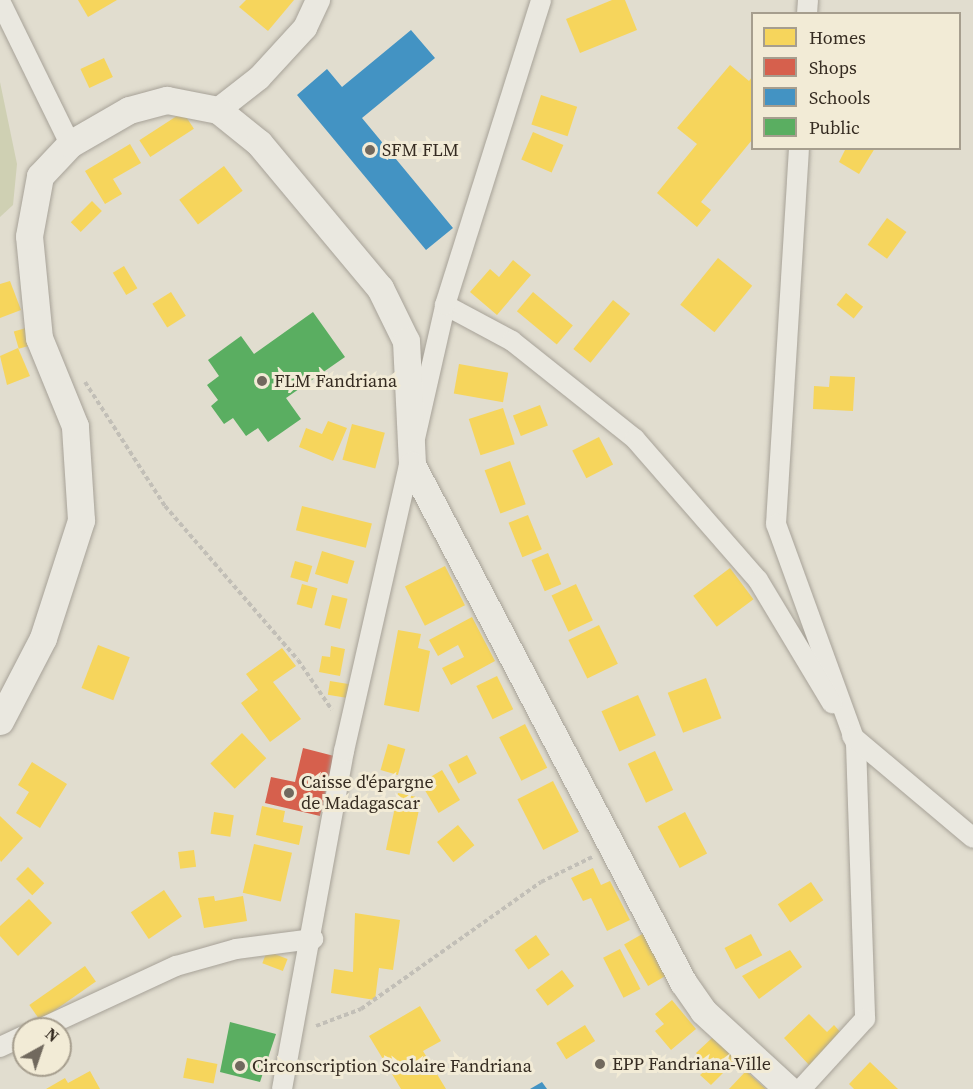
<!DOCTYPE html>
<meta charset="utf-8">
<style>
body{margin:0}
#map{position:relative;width:973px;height:1089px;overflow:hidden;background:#e1ddcf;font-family:"Source Serif 4",serif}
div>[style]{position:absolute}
.green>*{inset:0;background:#cfd0b3}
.homes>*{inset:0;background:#f6d55c;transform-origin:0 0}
.shops>*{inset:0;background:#d6604d}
.schools>*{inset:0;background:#4393c3}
.public>*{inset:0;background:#5aae61}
.path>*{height:4px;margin-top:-2px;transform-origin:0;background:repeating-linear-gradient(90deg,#c2bfb7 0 4.5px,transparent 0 7.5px)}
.roads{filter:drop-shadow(0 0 2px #a7a298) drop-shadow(0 0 2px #a7a298)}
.minor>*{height:20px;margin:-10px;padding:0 10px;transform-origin:10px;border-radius:10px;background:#eae8e0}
.tertiary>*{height:24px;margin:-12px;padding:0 12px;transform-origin:12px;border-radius:12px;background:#eae8e0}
.secondary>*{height:27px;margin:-13.5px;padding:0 13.5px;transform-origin:13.5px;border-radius:13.5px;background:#eae8e0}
.dots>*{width:16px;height:16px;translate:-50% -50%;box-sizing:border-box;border:3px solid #f2ebd6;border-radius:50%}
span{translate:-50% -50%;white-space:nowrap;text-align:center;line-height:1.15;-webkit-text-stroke:6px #f2ebd6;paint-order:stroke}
.poi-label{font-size:18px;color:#352b21}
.left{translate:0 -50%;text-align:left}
.legend{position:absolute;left:751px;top:12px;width:210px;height:138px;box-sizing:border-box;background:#f2ebd6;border:2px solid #a69e8e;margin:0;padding:8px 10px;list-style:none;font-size:18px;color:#352b21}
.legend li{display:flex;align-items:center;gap:12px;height:30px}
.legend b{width:30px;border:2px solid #a69e8e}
.north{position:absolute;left:12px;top:1017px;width:60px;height:60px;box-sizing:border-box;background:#f2ebd6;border:2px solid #a69e8e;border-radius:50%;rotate:40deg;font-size:16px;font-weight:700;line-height:24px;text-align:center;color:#352b21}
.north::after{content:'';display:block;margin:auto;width:21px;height:27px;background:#71695e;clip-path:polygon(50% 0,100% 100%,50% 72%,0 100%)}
</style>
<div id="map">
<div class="green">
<i style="clip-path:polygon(0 82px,17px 164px,13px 205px,0 217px)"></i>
</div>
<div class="homes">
<i style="clip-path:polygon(78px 0,117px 0,88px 17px)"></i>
<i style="clip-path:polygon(246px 0,294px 0,268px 31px,239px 7px)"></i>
<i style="clip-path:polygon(612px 0,625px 0,637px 30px,580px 53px,566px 19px)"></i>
<i style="left:104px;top:58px;width:21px;height:26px;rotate:65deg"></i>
<i style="clip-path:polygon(730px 65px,749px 81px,752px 77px,752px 140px,701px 202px,711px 210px,697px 227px,657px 193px,697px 144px,677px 128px)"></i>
<i style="left:541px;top:95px;width:38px;height:31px;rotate:18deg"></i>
<i style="left:183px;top:112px;width:20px;height:52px;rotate:57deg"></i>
<i style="left:533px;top:132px;width:33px;height:30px;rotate:23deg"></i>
<i style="clip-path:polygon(130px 144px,141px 163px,113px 179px,122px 194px,105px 204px,85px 171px)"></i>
<i style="clip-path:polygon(846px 148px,875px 148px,859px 174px,839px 162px)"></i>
<i style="left:224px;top:166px;width:31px;height:56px;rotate:53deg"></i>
<i style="left:92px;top:201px;width:14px;height:30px;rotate:45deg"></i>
<i style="left:887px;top:218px;width:24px;height:33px;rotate:36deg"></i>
<i style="left:718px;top:258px;width:44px;height:60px;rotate:39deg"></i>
<i style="clip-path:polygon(513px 260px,531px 275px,497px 315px,470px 292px,490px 269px,499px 277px)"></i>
<i style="left:124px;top:266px;width:26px;height:13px;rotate:59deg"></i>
<i style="clip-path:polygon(10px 281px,21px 310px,0 318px,0 284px)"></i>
<i style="left:171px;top:292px;width:28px;height:22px;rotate:58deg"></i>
<i style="left:533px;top:292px;width:52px;height:25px;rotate:40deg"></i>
<i style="left:846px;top:293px;width:22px;height:15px;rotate:39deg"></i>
<i style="left:613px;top:300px;width:22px;height:63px;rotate:39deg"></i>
<i style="left:33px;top:326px;width:18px;height:20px;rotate:74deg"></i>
<i style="clip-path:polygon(18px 348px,30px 376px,7px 385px,0 356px)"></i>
<i style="left:459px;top:364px;width:50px;height:30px;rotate:10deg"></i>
<i style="clip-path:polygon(830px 376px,855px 377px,853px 411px,813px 409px,814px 386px,829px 387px)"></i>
<i style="left:540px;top:405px;width:22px;height:29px;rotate:69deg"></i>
<i style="left:503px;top:408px;width:38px;height:36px;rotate:72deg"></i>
<i style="clip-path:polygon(328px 421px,347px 428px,333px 461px,299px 447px,306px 428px,322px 434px)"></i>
<i style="left:352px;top:424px;width:34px;height:37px;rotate:15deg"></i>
<i style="left:599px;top:437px;width:31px;height:30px;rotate:63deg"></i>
<i style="left:510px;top:461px;width:46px;height:27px;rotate:70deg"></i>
<i style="left:302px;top:506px;width:72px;height:25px;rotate:14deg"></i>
<i style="left:528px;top:515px;width:37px;height:21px;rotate:68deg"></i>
<i style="left:322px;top:551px;width:34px;height:24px;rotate:17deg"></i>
<i style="left:548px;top:553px;width:34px;height:18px;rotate:67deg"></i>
<i style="left:295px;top:561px;width:18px;height:17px;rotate:16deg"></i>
<i style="left:445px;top:566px;width:44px;height:45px;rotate:63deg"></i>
<i style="left:730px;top:568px;width:39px;height:46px;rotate:53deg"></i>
<i style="left:302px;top:584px;width:16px;height:21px;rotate:15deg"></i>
<i style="left:576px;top:584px;width:40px;height:27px;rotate:65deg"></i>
<i style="left:332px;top:595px;width:16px;height:31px;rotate:14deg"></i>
<i style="clip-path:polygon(472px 617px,495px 661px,451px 685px,442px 668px,464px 657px,458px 645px,438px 656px,429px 640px)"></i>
<i style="left:599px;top:625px;width:43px;height:34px;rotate:64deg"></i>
<i style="clip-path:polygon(398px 630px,421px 634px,418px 648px,430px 651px,419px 712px,384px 705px)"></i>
<i style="left:98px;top:645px;width:34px;height:46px;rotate:21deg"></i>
<i style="clip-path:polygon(331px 646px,345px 649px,340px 676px,319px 672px,322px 656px,330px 657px)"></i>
<i style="clip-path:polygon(282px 648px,296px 666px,273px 682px,301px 719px,270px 742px,241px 703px,258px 690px,246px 674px)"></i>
<i style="left:497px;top:676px;width:37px;height:23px;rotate:64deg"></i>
<i style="left:706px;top:678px;width:43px;height:41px;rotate:69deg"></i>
<i style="left:330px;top:681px;width:20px;height:14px;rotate:9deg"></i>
<i style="left:638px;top:695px;width:44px;height:40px;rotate:66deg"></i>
<i style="left:525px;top:724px;width:49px;height:29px;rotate:63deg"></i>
<i style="left:242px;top:733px;width:35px;height:44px;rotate:46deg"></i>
<i style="left:388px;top:744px;width:18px;height:27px;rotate:16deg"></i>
<i style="left:655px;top:751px;width:43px;height:30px;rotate:65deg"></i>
<i style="left:467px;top:755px;width:21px;height:21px;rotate:62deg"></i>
<i style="clip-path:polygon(32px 762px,67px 784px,40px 828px,16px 813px,29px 792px,18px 785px)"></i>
<i style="left:442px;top:770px;width:35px;height:25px;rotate:59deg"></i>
<i style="left:553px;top:781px;width:57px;height:40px;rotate:63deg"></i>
<i style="left:398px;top:793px;width:24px;height:58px;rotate:12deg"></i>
<i style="clip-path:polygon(262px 806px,285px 811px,283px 822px,303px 826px,299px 845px,256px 835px)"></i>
<i style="left:214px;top:812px;width:20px;height:22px;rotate:9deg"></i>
<i style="left:685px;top:812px;width:47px;height:31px;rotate:62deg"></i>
<i style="clip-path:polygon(0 816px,23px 838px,1px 862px,0 860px)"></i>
<i style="left:458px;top:825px;width:26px;height:27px;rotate:51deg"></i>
<i style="left:254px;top:844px;width:39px;height:50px;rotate:13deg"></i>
<i style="left:194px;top:850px;width:17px;height:16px;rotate:83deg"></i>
<i style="left:28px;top:867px;width:23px;height:17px;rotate:45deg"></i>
<i style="clip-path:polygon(593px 868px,601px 885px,610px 881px,630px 920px,607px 931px,591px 898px,583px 901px,571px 878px)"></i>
<i style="left:811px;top:882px;width:22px;height:40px;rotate:56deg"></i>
<i style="left:164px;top:890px;width:32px;height:40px;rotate:56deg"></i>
<i style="clip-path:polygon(214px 896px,215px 901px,243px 896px,247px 921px,204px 928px,198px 898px)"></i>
<i style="clip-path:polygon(29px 899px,52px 923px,18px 956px,0 936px,0 926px)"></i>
<i style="clip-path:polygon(355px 913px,400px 920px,393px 970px,379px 968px,375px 1000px,331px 993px,334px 969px,353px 972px)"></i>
<i style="left:644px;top:933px;width:48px;height:23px;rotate:60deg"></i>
<i style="left:751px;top:934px;width:24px;height:30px;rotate:62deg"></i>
<i style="left:536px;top:935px;width:24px;height:26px;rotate:55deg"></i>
<i style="left:620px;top:949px;width:45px;height:19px;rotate:63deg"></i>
<i style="clip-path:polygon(790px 950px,802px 967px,759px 999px,742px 976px)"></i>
<i style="left:267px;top:951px;width:22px;height:13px;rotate:21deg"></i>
<i style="left:85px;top:966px;width:19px;height:68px;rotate:55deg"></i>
<i style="left:562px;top:970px;width:20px;height:33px;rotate:53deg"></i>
<i style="clip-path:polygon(672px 1000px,696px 1029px,671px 1050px,655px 1031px,664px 1024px,655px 1014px)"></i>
<i style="clip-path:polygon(420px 1006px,441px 1041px,423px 1051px,446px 1089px,401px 1089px,369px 1036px)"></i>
<i style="clip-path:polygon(809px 1014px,827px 1032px,834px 1025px,843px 1035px,810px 1066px,784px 1038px)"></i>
<i style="left:585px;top:1025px;width:19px;height:34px;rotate:58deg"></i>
<i style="clip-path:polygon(713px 1037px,736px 1060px,711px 1085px,700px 1075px,709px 1067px,696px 1053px)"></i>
<i style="left:187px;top:1058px;width:31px;height:20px;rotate:11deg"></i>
<i style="clip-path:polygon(870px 1062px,898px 1089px,854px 1089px,849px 1084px)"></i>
<i style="clip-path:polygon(90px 1071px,100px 1089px,46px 1089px,65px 1078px,68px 1083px)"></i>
<i style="clip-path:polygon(746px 1071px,766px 1089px,729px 1089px)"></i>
</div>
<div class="shops">
<i style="clip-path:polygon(303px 748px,334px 756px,320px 816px,265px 803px,271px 777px,295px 782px)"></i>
</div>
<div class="schools">
<i style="clip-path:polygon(411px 30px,435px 58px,362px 118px,453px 228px,426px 250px,297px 95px,327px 69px,342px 87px)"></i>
<i style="clip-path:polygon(542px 1082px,547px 1089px,530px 1089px)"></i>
</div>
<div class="public">
<i style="clip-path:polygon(313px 312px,345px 357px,286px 398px,301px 419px,268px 442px,258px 428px,246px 436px,233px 418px,224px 424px,211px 406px,218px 400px,207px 385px,219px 376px,208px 360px,241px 336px,254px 354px)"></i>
<i style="clip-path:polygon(230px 1022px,276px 1034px,260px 1082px,220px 1072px)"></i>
</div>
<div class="path">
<i style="left:85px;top:382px;width:148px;rotate:57.2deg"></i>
<i style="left:165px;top:506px;width:203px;rotate:49.2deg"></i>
<i style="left:298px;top:660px;width:60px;rotate:55.8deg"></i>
<i style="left:316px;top:1026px;width:48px;rotate:-20.7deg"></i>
<i style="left:361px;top:1009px;width:220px;rotate:-35.2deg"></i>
<i style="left:541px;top:882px;width:57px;rotate:-26.1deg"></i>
</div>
<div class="roads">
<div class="minor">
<i style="left:0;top:1px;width:159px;rotate:63.9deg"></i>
<i style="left:807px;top:14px;width:14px;rotate:-86deg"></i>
<i style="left:799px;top:148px;width:377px;rotate:93.5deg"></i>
<i style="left:776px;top:524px;width:234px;rotate:70deg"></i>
<i style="left:856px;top:744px;width:275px;rotate:88.1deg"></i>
<i style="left:865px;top:1019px;width:95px;rotate:132.4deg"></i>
<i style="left:445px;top:305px;width:76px;rotate:28.2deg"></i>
<i style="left:512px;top:341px;width:157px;rotate:38.5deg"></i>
<i style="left:635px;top:439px;width:187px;rotate:48.9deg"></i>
<i style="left:758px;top:580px;width:144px;rotate:59deg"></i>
<i style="left:852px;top:736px;width:158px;rotate:40.1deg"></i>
<i style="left:40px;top:1029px;width:150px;rotate:-24.9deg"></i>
<i style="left:176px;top:966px;width:62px;rotate:-15.8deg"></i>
<i style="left:236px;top:949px;width:78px;rotate:-7.4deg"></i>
<i style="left:0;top:1047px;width:26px;rotate:-25deg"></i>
<i style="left:282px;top:1089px;width:344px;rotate:-79.6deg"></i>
<i style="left:344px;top:751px;width:457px;rotate:-77.2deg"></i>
<i style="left:445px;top:305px;width:320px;rotate:-72.5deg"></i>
</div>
<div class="tertiary">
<i style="left:218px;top:110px;width:52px;rotate:-38deg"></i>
<i style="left:259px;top:78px;width:68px;rotate:-47.4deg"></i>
<i style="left:305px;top:28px;width:31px;rotate:-65deg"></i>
</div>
<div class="secondary">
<i style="left:0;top:721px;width:93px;rotate:-62.6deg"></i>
<i style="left:43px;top:638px;width:124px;rotate:-72.1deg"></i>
<i style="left:81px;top:520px;width:94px;rotate:-93.7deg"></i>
<i style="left:75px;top:426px;width:95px;rotate:-112.2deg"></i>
<i style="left:39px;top:338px;width:102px;rotate:-95.6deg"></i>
<i style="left:29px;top:236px;width:61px;rotate:-79.6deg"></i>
<i style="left:40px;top:176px;width:44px;rotate:-46.8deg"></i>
<i style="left:70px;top:144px;width:68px;rotate:-30deg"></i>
<i style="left:129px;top:110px;width:39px;rotate:-15deg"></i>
<i style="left:167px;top:100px;width:52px;rotate:11.1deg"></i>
<i style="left:218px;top:110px;width:53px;rotate:38.8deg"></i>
<i style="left:259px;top:143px;width:189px;rotate:50.2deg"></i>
<i style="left:380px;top:288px;width:59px;rotate:63.9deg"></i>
<i style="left:406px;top:341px;width:124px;rotate:87.2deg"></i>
<i style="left:412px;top:465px;width:584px;rotate:62.34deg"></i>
<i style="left:683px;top:982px;width:35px;rotate:55deg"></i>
<i style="left:703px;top:1011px;width:115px;rotate:42.5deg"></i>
</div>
</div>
<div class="dots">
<i style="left:370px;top:150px;background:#71695e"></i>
<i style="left:262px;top:381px;background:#71695e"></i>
<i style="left:289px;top:793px;background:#71695e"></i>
<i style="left:600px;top:1064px;background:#71695e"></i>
<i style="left:240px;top:1066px;background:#71695e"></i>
</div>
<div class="poi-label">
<span class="left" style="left:382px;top:150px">SFM FLM</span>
<span class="left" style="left:274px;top:381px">FLM Fandriana</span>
<span class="left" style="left:301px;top:793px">Caisse d'épargne<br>de Madagascar</span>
<span class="left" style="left:612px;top:1064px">EPP Fandriana-Ville</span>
<span class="left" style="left:252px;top:1066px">Circonscription Scolaire Fandriana</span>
</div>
<ul class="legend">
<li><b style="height:16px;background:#f6d55c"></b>Homes</li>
<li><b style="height:16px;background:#d6604d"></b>Shops</li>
<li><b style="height:16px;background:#4393c3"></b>Schools</li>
<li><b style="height:16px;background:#5aae61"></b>Public</li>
</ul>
<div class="north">N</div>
</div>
